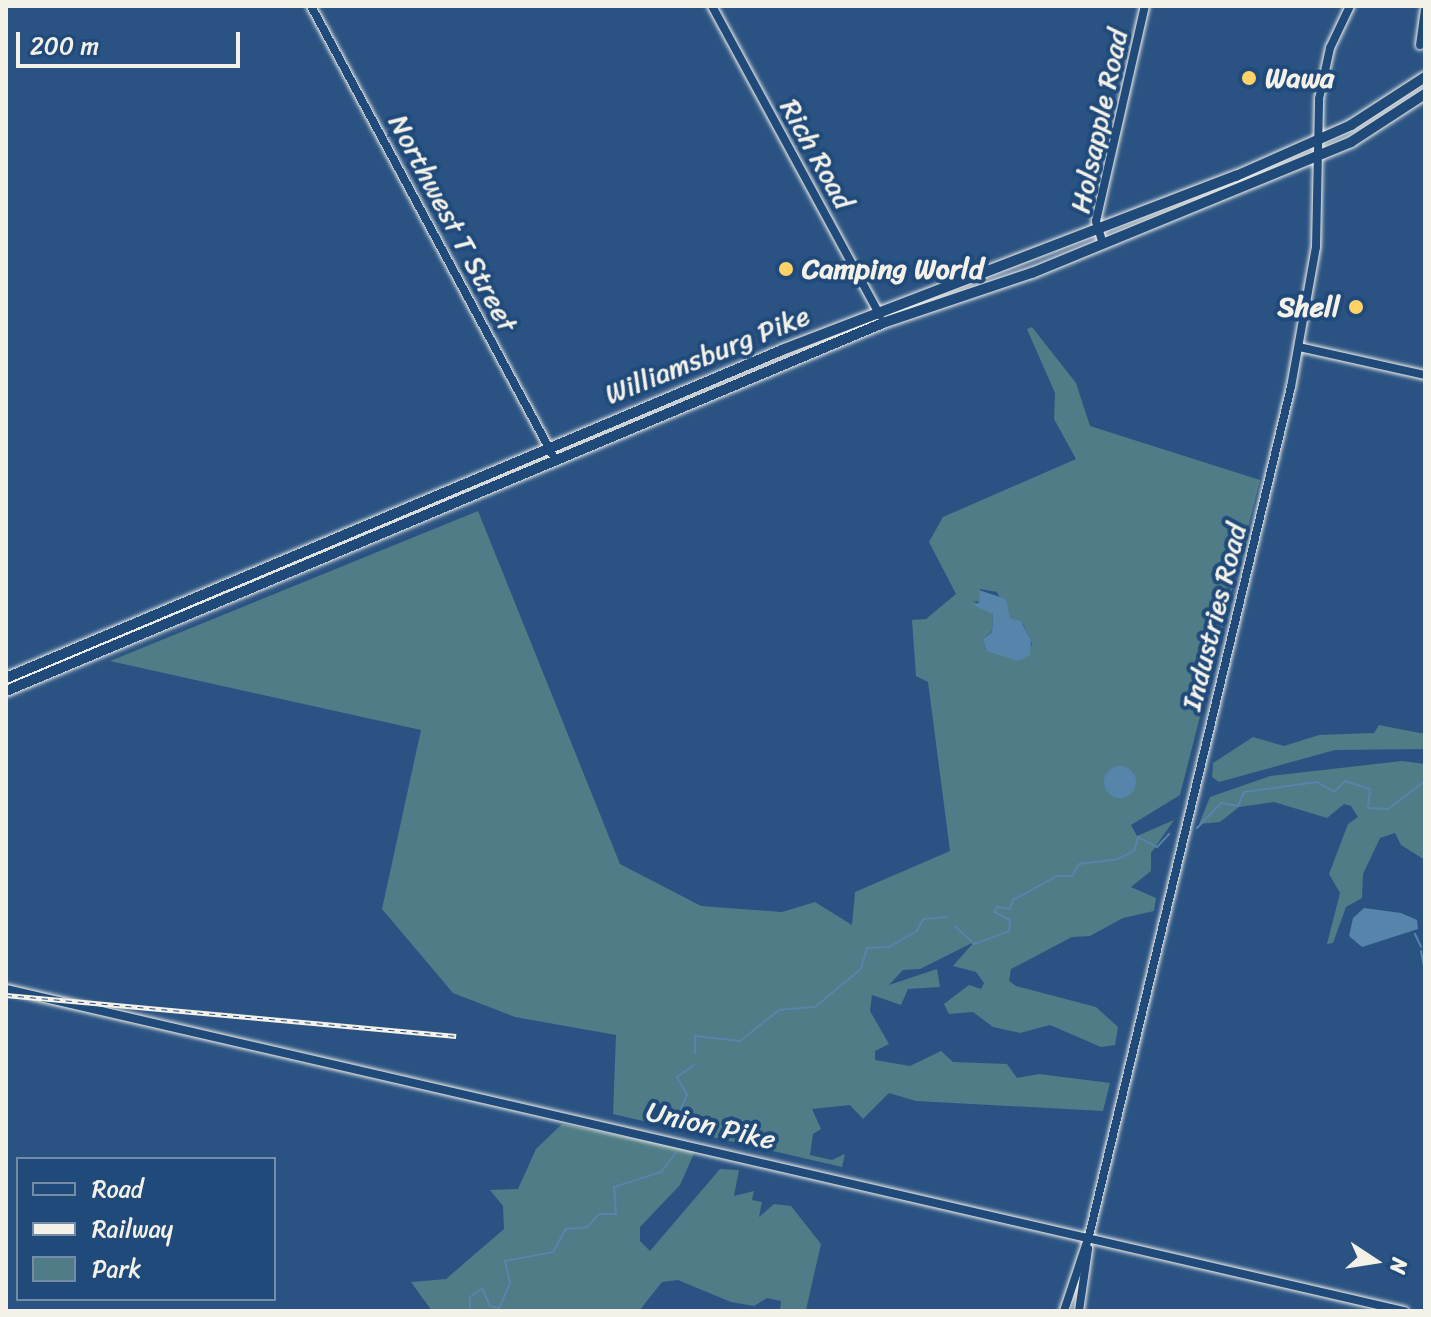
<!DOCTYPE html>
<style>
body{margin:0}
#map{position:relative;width:1431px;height:1317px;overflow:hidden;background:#2a5383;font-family:Sriracha,sans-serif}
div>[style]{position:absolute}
.green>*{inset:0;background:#4f7c86}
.water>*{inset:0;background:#5784ab}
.round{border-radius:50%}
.stream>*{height:2px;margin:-1px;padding:0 1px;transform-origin:1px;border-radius:1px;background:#5784ab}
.roads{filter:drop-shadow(0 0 2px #f4f1e8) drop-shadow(0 0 2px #f4f1e8)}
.minor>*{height:8px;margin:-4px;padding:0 4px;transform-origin:4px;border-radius:4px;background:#1f4a7a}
.major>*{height:10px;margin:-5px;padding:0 5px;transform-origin:5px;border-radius:5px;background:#1f4a7a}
.rail>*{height:5px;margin-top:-2.5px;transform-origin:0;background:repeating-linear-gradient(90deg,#1f4a7a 0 6px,#f4f1e8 0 12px);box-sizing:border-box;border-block:2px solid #f4f1e8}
.dots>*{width:22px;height:22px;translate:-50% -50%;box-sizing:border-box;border:4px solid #1f4a7a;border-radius:50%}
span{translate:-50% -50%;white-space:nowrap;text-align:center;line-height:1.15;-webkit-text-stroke:8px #1f4a7a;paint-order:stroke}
.poi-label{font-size:28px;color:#f4f1e8;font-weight:700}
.left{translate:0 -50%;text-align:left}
.right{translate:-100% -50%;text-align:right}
.street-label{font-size:28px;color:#f4f1e8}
.frame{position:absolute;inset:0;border:8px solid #f4f1e8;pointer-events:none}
.legend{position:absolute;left:16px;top:1157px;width:260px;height:144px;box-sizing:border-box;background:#1f4a7a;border:2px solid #748da6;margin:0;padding:10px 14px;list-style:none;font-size:24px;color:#f4f1e8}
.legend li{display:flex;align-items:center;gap:16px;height:40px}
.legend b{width:40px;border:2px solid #748da6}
.north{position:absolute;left:1335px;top:1221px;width:80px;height:80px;-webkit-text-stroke:6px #1f4a7a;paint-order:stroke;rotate:102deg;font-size:22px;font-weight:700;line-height:32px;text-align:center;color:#f4f1e8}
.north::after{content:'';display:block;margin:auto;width:28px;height:36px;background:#f4f1e8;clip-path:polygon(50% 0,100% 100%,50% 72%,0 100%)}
.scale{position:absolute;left:16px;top:32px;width:224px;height:36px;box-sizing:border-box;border:4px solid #f4f1e8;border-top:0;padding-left:10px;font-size:24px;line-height:28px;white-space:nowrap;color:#f4f1e8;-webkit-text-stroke:6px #1f4a7a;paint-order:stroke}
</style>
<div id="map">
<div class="green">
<i style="clip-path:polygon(evenodd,1032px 327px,1076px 383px,1090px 426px,1260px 480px,1180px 795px,1131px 825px,1137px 836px,1174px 820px,1151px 853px,1151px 871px,1131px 887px,1156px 898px,1154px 911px,1123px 918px,1090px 936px,1072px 937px,1011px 969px,1009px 981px,1016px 986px,1096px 1007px,1118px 1027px,1115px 1045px,1101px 1047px,1050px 1025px,1020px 1033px,993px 1027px,973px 1012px,949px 1014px,944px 1004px,969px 985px,981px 989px,984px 983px,976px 972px,953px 966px,974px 942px,920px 969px,903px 970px,889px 985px,937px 969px,940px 987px,908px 989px,901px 1005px,872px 995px,870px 1011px,889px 1044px,875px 1051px,875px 1060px,910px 1066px,941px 1051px,953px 1062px,1007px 1064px,1017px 1078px,1039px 1074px,1110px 1083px,1103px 1111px,916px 1101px,889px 1093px,863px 1119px,850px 1105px,812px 1109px,821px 1129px,813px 1134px,810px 1155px,832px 1160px,845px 1154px,842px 1167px,613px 1114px,616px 1035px,515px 1017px,453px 993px,382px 909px,421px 730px,110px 661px,478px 511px,620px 864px,701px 906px,782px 912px,815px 902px,852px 925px,855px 892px,950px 851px,928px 682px,916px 676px,912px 620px,926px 619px,956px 594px,929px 542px,943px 517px,1076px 459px,1054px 419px,1055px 393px,1027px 329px,1032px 327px,980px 589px,997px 592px,1011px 620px,1023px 624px,1032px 644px,1025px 657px,986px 651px,983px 639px,992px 631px,993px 614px,973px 601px,980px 602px,980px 589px)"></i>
<i style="clip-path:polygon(1379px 725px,1425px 734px,1425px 749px,1335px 750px,1219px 782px,1212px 777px,1213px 763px,1253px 737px,1284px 746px,1319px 735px,1374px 733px)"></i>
<i style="clip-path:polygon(1402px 761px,1425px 764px,1425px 860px,1401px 845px,1395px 833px,1380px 838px,1363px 874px,1362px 898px,1346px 907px,1333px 943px,1327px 944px,1340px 893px,1329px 874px,1348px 824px,1358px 817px,1351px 806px,1344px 804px,1327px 818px,1274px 802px,1239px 807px,1220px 822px,1199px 824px,1210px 797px,1270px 776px)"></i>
<i style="clip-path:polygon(562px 1124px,695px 1151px,680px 1185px,640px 1227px,640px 1241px,650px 1251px,720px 1169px,739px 1170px,734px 1196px,754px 1191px,752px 1200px,762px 1202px,759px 1217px,774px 1204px,791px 1206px,821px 1244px,806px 1310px,780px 1311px,781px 1301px,767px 1298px,754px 1306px,731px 1302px,678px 1280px,662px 1282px,639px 1311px,432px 1311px,411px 1282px,446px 1279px,504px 1229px,503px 1206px,490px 1190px,518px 1189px,536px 1149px)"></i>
</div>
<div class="water">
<i style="clip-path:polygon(979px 590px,1006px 599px,1010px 618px,1021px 621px,1031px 641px,1030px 655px,1018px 661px,986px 651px,983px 639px,992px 632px,993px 614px,973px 605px,980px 602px)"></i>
<i class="round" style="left:1104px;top:766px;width:32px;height:32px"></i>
<i style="clip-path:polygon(1364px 908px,1401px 913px,1417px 920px,1418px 929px,1362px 947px,1349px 936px,1353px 918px)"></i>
</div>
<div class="stream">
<i style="left:1197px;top:828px;width:35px;rotate:-46deg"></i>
<i style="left:1221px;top:803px;width:17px;rotate:10deg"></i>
<i style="left:1238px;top:806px;width:15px;rotate:-67deg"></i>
<i style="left:1244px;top:792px;width:74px;rotate:-7.8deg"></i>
<i style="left:1317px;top:782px;width:20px;rotate:30deg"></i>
<i style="left:1334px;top:792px;width:16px;rotate:-45deg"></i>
<i style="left:1345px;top:781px;width:26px;rotate:18deg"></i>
<i style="left:1370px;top:789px;width:19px;rotate:96deg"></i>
<i style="left:1368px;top:808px;width:20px;rotate:3deg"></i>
<i style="left:1388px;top:809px;width:46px;rotate:-37.1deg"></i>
<i style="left:955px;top:926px;width:26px;rotate:43deg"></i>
<i style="left:974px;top:944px;width:37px;rotate:-20deg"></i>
<i style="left:1009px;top:931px;width:11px;rotate:-85deg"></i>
<i style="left:1010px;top:920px;width:18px;rotate:-153deg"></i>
<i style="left:994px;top:912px;width:6px;rotate:-59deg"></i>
<i style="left:997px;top:907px;width:13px;rotate:9deg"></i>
<i style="left:1010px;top:909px;width:9px;rotate:-72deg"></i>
<i style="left:1013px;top:900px;width:50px;rotate:-28.6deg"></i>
<i style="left:1057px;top:876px;width:15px"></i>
<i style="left:1072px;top:876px;width:14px;rotate:-60deg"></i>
<i style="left:1079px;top:864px;width:39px;rotate:-7deg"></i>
<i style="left:1118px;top:859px;width:18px;rotate:-27deg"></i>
<i style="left:1134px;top:851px;width:15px;rotate:-74deg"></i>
<i style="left:1138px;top:837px;width:21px;rotate:28deg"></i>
<i style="left:1157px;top:847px;width:18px;rotate:-47deg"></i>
<i style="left:1415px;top:934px;width:14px;rotate:65deg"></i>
<i style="left:1421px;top:951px;width:20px;rotate:79deg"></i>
<i style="left:695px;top:1053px;width:17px;rotate:-90deg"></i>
<i style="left:695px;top:1036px;width:45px;rotate:6.3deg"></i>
<i style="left:740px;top:1041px;width:50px;rotate:-38.5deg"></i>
<i style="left:779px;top:1010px;width:36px;rotate:-5deg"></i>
<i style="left:815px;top:1007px;width:60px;rotate:-39.6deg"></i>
<i style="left:861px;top:969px;width:22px;rotate:-74deg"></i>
<i style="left:867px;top:948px;width:22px;rotate:-3deg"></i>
<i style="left:889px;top:947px;width:32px;rotate:-30deg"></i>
<i style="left:917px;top:931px;width:13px;rotate:-63deg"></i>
<i style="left:923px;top:919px;width:24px;rotate:-5deg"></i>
<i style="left:687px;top:1128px;width:21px;rotate:-107deg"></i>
<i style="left:681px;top:1108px;width:14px;rotate:-65deg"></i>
<i style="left:687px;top:1095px;width:21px;rotate:-119deg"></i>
<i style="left:677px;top:1077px;width:21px;rotate:-35deg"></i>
<i style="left:470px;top:1311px;width:14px;rotate:-90deg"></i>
<i style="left:470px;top:1297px;width:15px;rotate:-37deg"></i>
<i style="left:482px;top:1288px;width:20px;rotate:66deg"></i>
<i style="left:490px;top:1306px;width:9px;rotate:13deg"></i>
<i style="left:499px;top:1308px;width:27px;rotate:-66deg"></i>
<i style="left:510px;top:1283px;width:23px;rotate:-103deg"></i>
<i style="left:505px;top:1261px;width:49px;rotate:-10.6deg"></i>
<i style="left:553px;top:1252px;width:26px;rotate:-61deg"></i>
<i style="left:566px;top:1229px;width:21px;rotate:-5deg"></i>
<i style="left:587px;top:1227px;width:18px;rotate:-47deg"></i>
<i style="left:599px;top:1214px;width:17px"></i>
<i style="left:616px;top:1214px;width:27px;rotate:-94deg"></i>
<i style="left:614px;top:1187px;width:49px;rotate:-17.7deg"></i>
<i style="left:661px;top:1172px;width:24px;rotate:-52deg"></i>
</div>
<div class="roads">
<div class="minor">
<i style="left:311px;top:6px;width:517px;rotate:61.7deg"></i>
<i style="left:712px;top:6px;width:352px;rotate:61.5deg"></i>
<i style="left:1420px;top:45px;width:35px;rotate:-82deg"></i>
<i style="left:1103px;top:244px;width:24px;rotate:-107deg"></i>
<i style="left:1096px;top:221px;width:221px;rotate:-77.2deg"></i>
<i style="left:1299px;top:347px;width:129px;rotate:12.5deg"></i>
<i style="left:6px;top:989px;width:1435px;rotate:12.97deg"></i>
<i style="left:1064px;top:1311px;width:79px;rotate:-71.6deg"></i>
<i style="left:1089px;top:1236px;width:873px;rotate:-76.62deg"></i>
<i style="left:1291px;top:387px;width:142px;rotate:-79.9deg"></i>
<i style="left:1316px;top:247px;width:148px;rotate:-88.8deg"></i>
<i style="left:1319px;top:99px;width:52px;rotate:-77.8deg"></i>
<i style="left:1330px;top:48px;width:47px;rotate:-64.5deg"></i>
<i style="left:1079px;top:1311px;width:63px;rotate:-81.7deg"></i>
</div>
<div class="major">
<i style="left:6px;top:678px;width:842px;rotate:-22.91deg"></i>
<i style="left:782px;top:350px;width:486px;rotate:-21deg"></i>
<i style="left:1236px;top:176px;width:126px;rotate:-23.9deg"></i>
<i style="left:1351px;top:125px;width:88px;rotate:-33deg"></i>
<i style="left:6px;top:691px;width:951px;rotate:-22.76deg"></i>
<i style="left:883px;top:323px;width:157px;rotate:-18.6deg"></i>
<i style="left:1032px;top:273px;width:345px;rotate:-22.3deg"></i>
<i style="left:1351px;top:142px;width:88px;rotate:-33deg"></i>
</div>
</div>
<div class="rail">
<i style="left:6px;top:995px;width:452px;rotate:5.2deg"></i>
</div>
<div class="dots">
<i style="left:1249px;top:78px;background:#ffd166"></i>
<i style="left:786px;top:269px;background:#ffd166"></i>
<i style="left:1356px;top:307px;background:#ffd166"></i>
</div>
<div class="poi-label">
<span class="left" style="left:1265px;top:78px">Wawa</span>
<span class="left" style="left:802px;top:269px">Camping World</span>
<span class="right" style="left:1340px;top:307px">Shell</span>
</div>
<div class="street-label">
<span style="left:1099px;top:121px;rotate:-78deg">Holsapple Road</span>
<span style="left:817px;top:154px;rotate:61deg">Rich Road</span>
<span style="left:453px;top:223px;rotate:62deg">Northwest T Street</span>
<span style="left:707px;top:355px;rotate:-22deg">Williamsburg Pike</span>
<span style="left:1214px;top:617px;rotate:-76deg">Industries Road</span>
<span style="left:711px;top:1126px;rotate:13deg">Union Pike</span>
</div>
<div class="frame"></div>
<ul class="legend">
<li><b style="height:10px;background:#1f4a7a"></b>Road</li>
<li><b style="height:10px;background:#f4f1e8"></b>Railway</li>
<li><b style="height:22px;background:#4f7c86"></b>Park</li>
</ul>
<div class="north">N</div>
<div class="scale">200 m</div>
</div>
